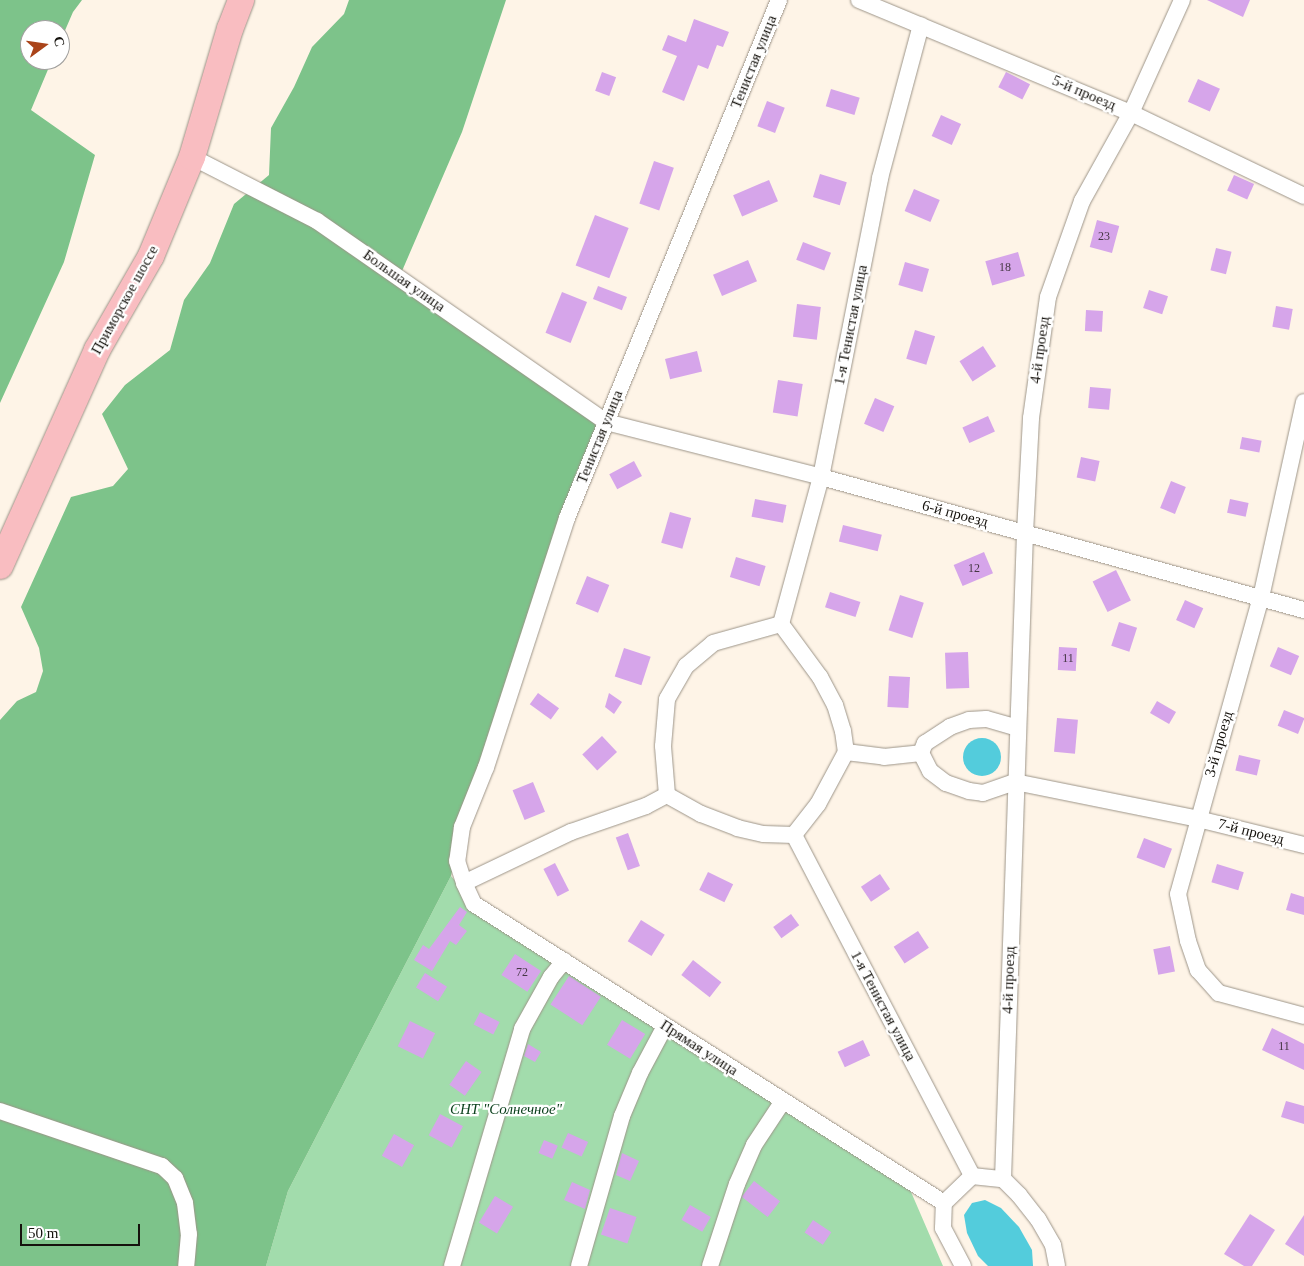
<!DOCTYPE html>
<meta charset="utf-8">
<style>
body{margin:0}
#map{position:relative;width:1304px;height:1266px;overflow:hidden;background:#fef4e7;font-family:Georgia,serif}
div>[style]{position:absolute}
.green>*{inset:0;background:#a2dcac}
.forest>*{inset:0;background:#7dc38a}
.water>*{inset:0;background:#53ccdc}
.round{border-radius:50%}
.building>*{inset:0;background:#d6a5ea;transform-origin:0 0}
.roads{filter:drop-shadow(0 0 1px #9d9589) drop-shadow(0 0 1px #9d9589)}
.minor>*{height:16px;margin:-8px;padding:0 8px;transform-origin:8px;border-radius:8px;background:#fff}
.primary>*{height:26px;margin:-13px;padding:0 13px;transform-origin:13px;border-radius:13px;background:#f9bdc1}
span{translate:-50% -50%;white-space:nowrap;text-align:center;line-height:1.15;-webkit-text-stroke:4.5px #fff;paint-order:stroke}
.number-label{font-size:12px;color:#453744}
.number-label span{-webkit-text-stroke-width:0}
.street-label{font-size:15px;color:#15120d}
.park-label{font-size:15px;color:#083e1a;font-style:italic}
.north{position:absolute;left:20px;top:20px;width:50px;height:50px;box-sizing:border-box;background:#fff;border:1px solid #a1a09e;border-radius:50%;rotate:76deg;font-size:14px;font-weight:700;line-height:20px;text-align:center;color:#15120d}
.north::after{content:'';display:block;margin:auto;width:18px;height:22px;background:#aa441a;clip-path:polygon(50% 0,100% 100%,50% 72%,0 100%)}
.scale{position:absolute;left:20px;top:1224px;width:120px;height:22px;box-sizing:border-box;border:2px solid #15120d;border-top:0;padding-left:6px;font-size:15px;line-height:18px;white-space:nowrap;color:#15120d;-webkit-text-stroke:4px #fff;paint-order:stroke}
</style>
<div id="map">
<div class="green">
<i style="clip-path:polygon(451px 876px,475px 904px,905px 1178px,943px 1266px,266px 1266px,288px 1191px)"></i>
</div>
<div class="forest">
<i style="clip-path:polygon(0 0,82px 0,73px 12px,60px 42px,60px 30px,30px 30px,30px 60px,52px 60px,31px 110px,95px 155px,64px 262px,0 403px)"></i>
<i style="clip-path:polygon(349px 0,506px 0,462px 132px,399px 278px,595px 415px,600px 435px,462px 827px,451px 876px,288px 1191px,266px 1266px,0 1266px,0 720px,17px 701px,36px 692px,43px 671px,39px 648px,21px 607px,71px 497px,113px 486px,128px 469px,102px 414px,125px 385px,170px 350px,184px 300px,210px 263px,234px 204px,269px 175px,271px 128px,294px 87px,312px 47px,344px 14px)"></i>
</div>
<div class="water">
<i class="round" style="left:963px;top:738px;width:38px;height:38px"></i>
<i style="clip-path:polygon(985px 1200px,1001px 1208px,1019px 1227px,1032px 1250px,1033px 1266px,988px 1266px,978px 1256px,967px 1233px,964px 1215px,972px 1203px)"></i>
</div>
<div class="building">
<i style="clip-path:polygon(1207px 0,1250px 0,1243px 17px)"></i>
<i style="clip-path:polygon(694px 19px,729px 32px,723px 47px,717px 45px,708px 69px,698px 65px,684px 101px,662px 92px,677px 56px,662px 50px,668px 35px,686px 42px)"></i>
<i style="left:602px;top:72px;width:15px;height:20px;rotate:20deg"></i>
<i style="left:1006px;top:72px;width:27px;height:17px;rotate:27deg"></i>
<i style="left:1198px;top:79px;width:24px;height:25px;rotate:24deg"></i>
<i style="left:831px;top:89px;width:30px;height:18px;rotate:17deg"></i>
<i style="left:767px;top:101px;width:19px;height:27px;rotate:21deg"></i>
<i style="left:941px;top:115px;width:22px;height:23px;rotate:24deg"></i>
<i style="left:654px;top:161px;width:21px;height:45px;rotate:19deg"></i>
<i style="left:820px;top:174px;width:28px;height:24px;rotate:17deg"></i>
<i style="left:1234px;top:175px;width:22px;height:17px;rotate:24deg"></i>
<i style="left:769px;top:180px;width:23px;height:39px;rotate:67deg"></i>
<i style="left:914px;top:189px;width:28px;height:24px;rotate:23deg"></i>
<i style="left:595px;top:215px;width:36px;height:54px;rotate:21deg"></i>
<i style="left:1097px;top:220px;width:23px;height:28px;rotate:15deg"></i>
<i style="left:803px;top:242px;width:30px;height:19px;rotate:21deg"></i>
<i style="left:1216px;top:248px;width:16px;height:23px;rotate:14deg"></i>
<i style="left:1018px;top:252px;width:25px;height:34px;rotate:74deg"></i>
<i style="left:748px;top:260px;width:23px;height:38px;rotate:67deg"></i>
<i style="left:905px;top:262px;width:25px;height:24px;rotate:16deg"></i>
<i style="left:598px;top:286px;width:31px;height:14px;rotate:21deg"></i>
<i style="left:1149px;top:290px;width:20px;height:19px;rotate:18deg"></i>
<i style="left:562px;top:292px;width:27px;height:44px;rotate:22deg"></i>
<i style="left:797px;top:304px;width:24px;height:33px;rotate:7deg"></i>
<i style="left:1276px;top:306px;width:17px;height:21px;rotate:10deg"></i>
<i style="left:1086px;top:310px;width:17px;height:21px;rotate:3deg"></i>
<i style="left:915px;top:330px;width:21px;height:30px;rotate:17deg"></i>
<i style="left:983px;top:346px;width:24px;height:28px;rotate:57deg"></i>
<i style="left:697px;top:351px;width:21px;height:33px;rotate:76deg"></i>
<i style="left:778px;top:380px;width:25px;height:33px;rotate:9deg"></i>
<i style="left:1090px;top:387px;width:21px;height:21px;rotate:5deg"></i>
<i style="left:875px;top:398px;width:21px;height:28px;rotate:23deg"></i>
<i style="left:988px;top:416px;width:17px;height:28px;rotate:66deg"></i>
<i style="left:1242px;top:437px;width:20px;height:12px;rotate:11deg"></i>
<i style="left:1081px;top:457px;width:19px;height:21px;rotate:12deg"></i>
<i style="left:634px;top:461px;width:17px;height:28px;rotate:62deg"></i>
<i style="left:1171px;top:481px;width:16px;height:29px;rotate:22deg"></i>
<i style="left:755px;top:499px;width:32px;height:18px;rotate:11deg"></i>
<i style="left:1230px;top:499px;width:19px;height:14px;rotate:12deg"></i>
<i style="left:670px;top:512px;width:22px;height:32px;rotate:16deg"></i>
<i style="left:843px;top:525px;width:40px;height:17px;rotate:14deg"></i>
<i style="left:984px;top:552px;width:23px;height:33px;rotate:67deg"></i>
<i style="left:736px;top:557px;width:31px;height:21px;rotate:17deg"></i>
<i style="left:1116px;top:570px;width:34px;height:26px;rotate:64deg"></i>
<i style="left:587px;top:576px;width:24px;height:30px;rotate:22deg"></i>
<i style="left:830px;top:592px;width:32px;height:16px;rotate:18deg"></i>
<i style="left:900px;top:595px;width:25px;height:37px;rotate:18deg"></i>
<i style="left:1185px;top:600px;width:20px;height:22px;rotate:24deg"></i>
<i style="left:1119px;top:622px;width:19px;height:25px;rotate:18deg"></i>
<i style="left:1059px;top:647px;width:18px;height:23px;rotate:3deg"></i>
<i style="left:1278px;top:647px;width:23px;height:21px;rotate:23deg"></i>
<i style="left:624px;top:648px;width:28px;height:30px;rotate:18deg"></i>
<i style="left:968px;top:652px;width:36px;height:23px;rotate:88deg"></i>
<i style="left:889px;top:676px;width:21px;height:31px;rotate:3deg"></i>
<i style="left:538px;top:693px;width:26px;height:14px;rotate:36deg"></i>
<i style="clip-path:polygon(609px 693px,622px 702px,614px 714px,605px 707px)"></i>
<i style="left:1157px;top:701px;width:22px;height:14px;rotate:30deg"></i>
<i style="left:1284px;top:710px;width:22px;height:17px;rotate:22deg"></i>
<i style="left:1057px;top:718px;width:21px;height:34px;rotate:5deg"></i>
<i style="left:602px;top:736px;width:22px;height:27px;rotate:47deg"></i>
<i style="left:1239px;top:755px;width:22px;height:16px;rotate:13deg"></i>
<i style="left:533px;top:782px;width:32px;height:22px;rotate:68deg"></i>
<i style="left:628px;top:833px;width:35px;height:13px;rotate:70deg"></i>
<i style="left:1144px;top:838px;width:30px;height:21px;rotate:21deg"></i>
<i style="left:555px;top:863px;width:31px;height:13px;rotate:63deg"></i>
<i style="left:1217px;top:864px;width:28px;height:19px;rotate:17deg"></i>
<i style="left:708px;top:872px;width:28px;height:20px;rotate:26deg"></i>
<i style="left:880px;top:874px;width:18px;height:23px;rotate:56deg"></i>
<i style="clip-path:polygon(1291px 893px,1304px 897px,1304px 915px,1286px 910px)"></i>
<i style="clip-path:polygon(460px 907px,467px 912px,459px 925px,467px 931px,456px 945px,450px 941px,432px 971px,414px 960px,423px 945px,429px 949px)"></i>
<i style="left:791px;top:914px;width:14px;height:22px;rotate:54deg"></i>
<i style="left:641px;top:920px;width:28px;height:25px;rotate:32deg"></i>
<i style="left:918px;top:931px;width:20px;height:29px;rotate:57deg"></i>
<i style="left:1170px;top:946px;width:26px;height:17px;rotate:79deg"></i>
<i style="left:515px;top:954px;width:31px;height:25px;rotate:33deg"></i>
<i style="left:693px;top:960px;width:36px;height:19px;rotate:38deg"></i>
<i style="left:425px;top:973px;width:26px;height:17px;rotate:32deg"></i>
<i style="left:569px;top:976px;width:38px;height:34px;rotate:33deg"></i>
<i style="left:480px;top:1012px;width:22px;height:14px;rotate:27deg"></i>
<i style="left:622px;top:1020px;width:27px;height:29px;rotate:31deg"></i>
<i style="left:410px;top:1021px;width:28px;height:28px;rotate:26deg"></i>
<i style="clip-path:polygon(1272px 1028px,1304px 1044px,1304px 1070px,1262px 1050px)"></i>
<i style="left:863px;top:1040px;width:17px;height:28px;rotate:65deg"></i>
<i style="clip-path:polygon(528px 1044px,541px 1052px,535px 1062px,524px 1056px)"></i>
<i style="left:466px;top:1061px;width:19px;height:29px;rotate:35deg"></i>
<i style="clip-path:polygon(1286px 1101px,1304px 1106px,1304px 1124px,1281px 1117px)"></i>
<i style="left:440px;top:1114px;width:26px;height:24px;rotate:28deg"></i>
<i style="left:568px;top:1133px;width:22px;height:16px;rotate:24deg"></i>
<i style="left:394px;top:1134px;width:23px;height:25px;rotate:29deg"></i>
<i style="left:544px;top:1140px;width:15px;height:14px;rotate:23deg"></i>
<i style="clip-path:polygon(622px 1153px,639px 1161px,630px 1181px,616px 1175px)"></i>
<i style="left:754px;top:1181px;width:33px;height:20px;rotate:38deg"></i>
<i style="clip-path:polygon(572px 1182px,590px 1190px,585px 1209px,564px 1200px)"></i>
<i style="left:495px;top:1196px;width:21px;height:31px;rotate:31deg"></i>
<i style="left:690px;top:1205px;width:24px;height:17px;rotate:30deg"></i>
<i style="left:610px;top:1208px;width:28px;height:28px;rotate:19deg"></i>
<i style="clip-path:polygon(1250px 1214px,1275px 1230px,1252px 1266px,1244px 1266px,1224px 1254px)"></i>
<i style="clip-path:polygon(1304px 1215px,1304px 1256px,1285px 1244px)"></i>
<i style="left:813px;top:1220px;width:22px;height:15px;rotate:34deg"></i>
</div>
<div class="roads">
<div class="minor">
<i style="left:779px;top:0;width:560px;rotate:112.26deg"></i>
<i style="left:567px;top:518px;width:262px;rotate:108deg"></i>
<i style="left:486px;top:767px;width:65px;rotate:111.8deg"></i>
<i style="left:462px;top:827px;width:34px;rotate:98deg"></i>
<i style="left:457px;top:861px;width:23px;rotate:72deg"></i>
<i style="left:464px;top:883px;width:23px;rotate:65deg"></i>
<i style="left:474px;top:904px;width:557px;rotate:32.46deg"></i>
<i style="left:859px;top:0;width:295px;rotate:22.6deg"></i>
<i style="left:1131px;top:113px;width:192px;rotate:25.6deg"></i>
<i style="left:192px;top:157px;width:140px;rotate:27.1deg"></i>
<i style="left:317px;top:221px;width:352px;rotate:34.8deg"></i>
<i style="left:606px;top:422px;width:222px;rotate:14.3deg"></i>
<i style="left:821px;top:477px;width:501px;rotate:15.4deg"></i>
<i style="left:1304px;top:402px;width:200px;rotate:102.4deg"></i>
<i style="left:1261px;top:597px;width:308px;rotate:105.6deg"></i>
<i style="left:1178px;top:894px;width:48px;rotate:78deg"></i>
<i style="left:1188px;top:941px;width:31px;rotate:71deg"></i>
<i style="left:1198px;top:970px;width:31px;rotate:48deg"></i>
<i style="left:1219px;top:993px;width:88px;rotate:15.1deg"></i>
<i style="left:781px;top:624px;width:66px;rotate:53.7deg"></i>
<i style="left:820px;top:677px;width:32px;rotate:62deg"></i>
<i style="left:835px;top:705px;width:27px;rotate:73deg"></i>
<i style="left:843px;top:731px;width:21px;rotate:82deg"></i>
<i style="left:846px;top:752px;width:59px;rotate:118.3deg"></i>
<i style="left:818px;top:804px;width:39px;rotate:128deg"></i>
<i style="left:794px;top:835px;width:31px;rotate:-178deg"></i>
<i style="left:763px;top:834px;width:26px;rotate:-167deg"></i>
<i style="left:738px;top:828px;width:40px;rotate:-159deg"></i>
<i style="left:701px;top:814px;width:39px;rotate:-151deg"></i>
<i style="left:667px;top:795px;width:49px;rotate:-94.7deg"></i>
<i style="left:663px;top:746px;width:47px;rotate:-85.1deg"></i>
<i style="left:667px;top:699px;width:38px;rotate:-60deg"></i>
<i style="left:686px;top:666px;width:35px;rotate:-40deg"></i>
<i style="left:713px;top:643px;width:71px;rotate:-15.6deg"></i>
<i style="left:781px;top:624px;width:152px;rotate:-74.8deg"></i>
<i style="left:821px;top:477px;width:305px;rotate:-78.8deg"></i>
<i style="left:880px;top:178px;width:158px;rotate:-75deg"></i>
<i style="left:1018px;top:728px;width:33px;rotate:-164deg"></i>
<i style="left:986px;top:719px;width:17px;rotate:177deg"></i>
<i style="left:969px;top:720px;width:20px;rotate:160deg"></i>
<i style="left:950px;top:727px;width:30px;rotate:147deg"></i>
<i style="left:925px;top:743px;width:11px;rotate:112deg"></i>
<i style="left:921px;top:753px;width:20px;rotate:63deg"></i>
<i style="left:930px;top:771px;width:20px;rotate:37deg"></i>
<i style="left:946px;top:783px;width:24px;rotate:19deg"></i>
<i style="left:969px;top:791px;width:14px;rotate:8deg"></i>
<i style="left:983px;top:793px;width:34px;rotate:-19deg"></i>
<i style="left:1015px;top:782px;width:187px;rotate:11.4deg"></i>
<i style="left:1198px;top:819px;width:109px;rotate:13.8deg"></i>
<i style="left:846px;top:752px;width:38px;rotate:7deg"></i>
<i style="left:884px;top:757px;width:37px;rotate:-6deg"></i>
<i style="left:794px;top:835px;width:385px;rotate:62.4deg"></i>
<i style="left:464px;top:883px;width:119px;rotate:-25.5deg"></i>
<i style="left:571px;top:832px;width:79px;rotate:-19.1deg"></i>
<i style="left:646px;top:806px;width:24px;rotate:-28deg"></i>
<i style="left:0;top:1111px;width:171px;rotate:18.8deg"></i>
<i style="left:162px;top:1166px;width:18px;rotate:43deg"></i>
<i style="left:175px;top:1178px;width:27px;rotate:68deg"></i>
<i style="left:185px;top:1203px;width:31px;rotate:83deg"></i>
<i style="left:189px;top:1234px;width:32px;rotate:95deg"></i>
<i style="left:1003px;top:1179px;width:646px;rotate:-88.05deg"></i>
<i style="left:1025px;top:533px;width:115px;rotate:-87deg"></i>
<i style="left:1031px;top:418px;width:122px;rotate:-82deg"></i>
<i style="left:1048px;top:297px;width:102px;rotate:-70.5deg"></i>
<i style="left:1082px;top:201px;width:101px;rotate:-60.9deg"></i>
<i style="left:1131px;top:113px;width:124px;rotate:-65.7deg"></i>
<i style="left:452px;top:1266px;width:247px;rotate:-73.5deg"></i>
<i style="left:522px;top:1029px;width:60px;rotate:-60.9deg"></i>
<i style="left:551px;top:977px;width:21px;rotate:-51deg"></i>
<i style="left:579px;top:1266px;width:156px;rotate:-74deg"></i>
<i style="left:622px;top:1116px;width:47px;rotate:-67.3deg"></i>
<i style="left:640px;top:1073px;width:53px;rotate:-62deg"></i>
<i style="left:710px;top:1266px;width:86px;rotate:-71.8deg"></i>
<i style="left:737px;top:1184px;width:43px;rotate:-66.4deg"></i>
<i style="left:754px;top:1145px;width:53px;rotate:-56.6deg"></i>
<i style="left:963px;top:1266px;width:43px;rotate:-117.8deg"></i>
<i style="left:943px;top:1228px;width:25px;rotate:-88deg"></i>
<i style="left:944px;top:1203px;width:39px;rotate:-44deg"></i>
<i style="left:972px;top:1176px;width:31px;rotate:6deg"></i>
<i style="left:1003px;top:1179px;width:23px;rotate:45deg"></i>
<i style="left:1019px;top:1195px;width:31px;rotate:52deg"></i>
<i style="left:1038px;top:1219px;width:30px;rotate:60deg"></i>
<i style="left:1053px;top:1245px;width:21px;rotate:79deg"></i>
</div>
<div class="primary">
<i style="left:0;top:566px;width:237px;rotate:-65.8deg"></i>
<i style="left:97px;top:350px;width:108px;rotate:-60.1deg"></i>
<i style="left:151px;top:256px;width:107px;rotate:-67.5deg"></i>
<i style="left:192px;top:157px;width:134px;rotate:-73.5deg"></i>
<i style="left:230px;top:29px;width:31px;rotate:-69deg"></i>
</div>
</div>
<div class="number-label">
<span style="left:1104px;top:237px">23</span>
<span style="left:1005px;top:268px">18</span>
<span style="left:974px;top:569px">12</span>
<span style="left:1068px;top:659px">11</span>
<span style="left:522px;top:973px">72</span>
<span style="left:1284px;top:1047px">11</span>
</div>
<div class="street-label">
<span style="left:754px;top:62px;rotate:-68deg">Тенистая улица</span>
<span style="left:1084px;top:93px;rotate:23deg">5-й проезд</span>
<span style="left:404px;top:281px;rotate:35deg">Большая улица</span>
<span style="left:125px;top:300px;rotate:-61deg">Приморское шоссе</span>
<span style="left:851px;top:325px;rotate:-79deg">1-я Тенистая улица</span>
<span style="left:1040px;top:350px;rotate:-82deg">4-й проезд</span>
<span style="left:600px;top:437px;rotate:-68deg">Тенистая улица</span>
<span style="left:955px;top:514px;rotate:15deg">6-й проезд</span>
<span style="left:1219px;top:744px;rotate:-74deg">3-й проезд</span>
<span style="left:1251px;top:832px;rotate:14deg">7-й проезд</span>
<span style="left:1009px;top:980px;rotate:-88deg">4-й проезд</span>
<span style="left:883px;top:1006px;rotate:62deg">1-я Тенистая улица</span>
<span style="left:699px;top:1048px;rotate:33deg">Прямая улица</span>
</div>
<div class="park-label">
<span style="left:506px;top:1110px">СНТ "Солнечное"</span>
</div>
<div class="north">С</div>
<div class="scale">50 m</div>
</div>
